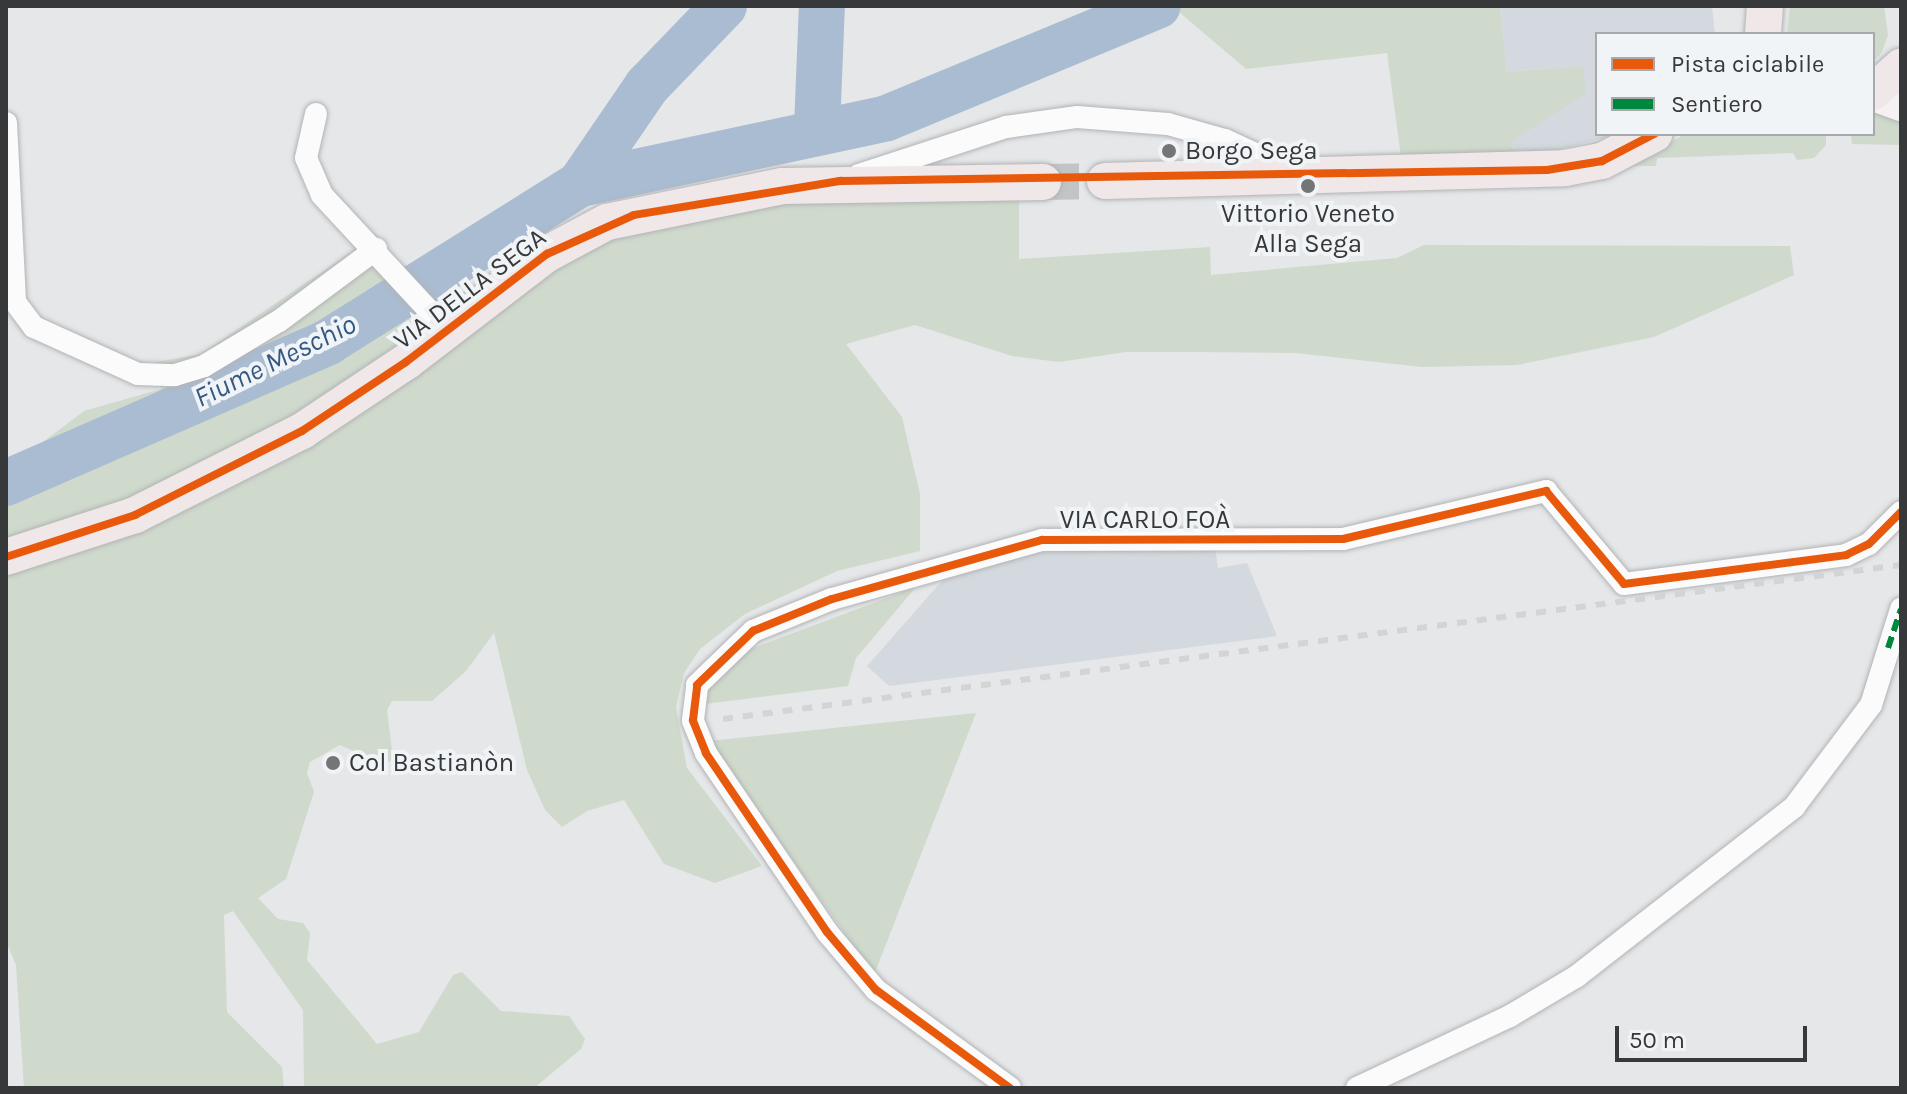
<!DOCTYPE html>
<meta charset="utf-8">
<style>
body{margin:0}
#map{position:relative;width:1907px;height:1094px;overflow:hidden;background:#e5e7e9;font-family:Karla,sans-serif}
div>[style]{position:absolute}
.built>*{inset:0;background:#d3d9de}
.green>*{inset:0;background:#cfdacc}
.river>*{height:46px;margin:-23px;padding:0 23px;transform-origin:23px;border-radius:23px;background:#aabcd1}
.primary-tunnel>*{height:36px;margin-top:-18px;transform-origin:0;background:repeating-linear-gradient(90deg,#c2c4c6 0 36px,transparent 0 54px)}
.roads{filter:drop-shadow(0 0 2px #b2b3b5) drop-shadow(0 0 2px #b2b3b5)}
.minor>*{height:22px;margin:-11px;padding:0 11px;transform-origin:11px;border-radius:11px;background:#fbfbfc}
.secondary>*{height:32px;margin:-16px;padding:0 16px;transform-origin:16px;border-radius:16px;background:#f5f1f2}
.primary>*{height:36px;margin:-18px;padding:0 18px;transform-origin:18px;border-radius:18px;background:#f0e7e8}
.rail>*{height:6px;margin-top:-3px;transform-origin:0;background:repeating-linear-gradient(90deg,#d3d4d5 0 10px,transparent 0 20px)}
.quiet>*{height:6px;margin-top:-3px;transform-origin:0;background:repeating-linear-gradient(90deg,#00873e 0 12px,transparent 0 18px)}
.cycleway>*{height:8px;margin:-4px;padding:0 4px;transform-origin:4px;border-radius:4px;background:#e8590c}
.dots>*{width:22px;height:22px;translate:-50% -50%;box-sizing:border-box;border:4px solid #f1f4f7;border-radius:50%}
span{translate:-50% -50%;white-space:nowrap;text-align:center;line-height:1.15;-webkit-text-stroke:8px #f1f4f7;paint-order:stroke}
.poi-label{font-size:26px;color:#373839}
.left{translate:0 -50%;text-align:left}
.street-label{font-size:26px;color:#373839}
.water-label{font-size:28px;color:#355983;font-style:italic}
.frame{position:absolute;inset:0;border:8px solid #373839;pointer-events:none}
.legend{position:absolute;left:1595px;top:32px;width:280px;height:104px;box-sizing:border-box;background:#f1f4f7;border:2px solid #a7a9ab;margin:0;padding:10px 14px;list-style:none;font-size:24px;color:#373839}
.legend li{display:flex;align-items:center;gap:16px;height:40px}
.legend b{width:40px;border:2px solid #a7a9ab}
.scale{position:absolute;left:1615px;top:1026px;width:192px;height:36px;box-sizing:border-box;border:4px solid #373839;border-top:0;padding-left:10px;font-size:24px;line-height:28px;white-space:nowrap;color:#373839;-webkit-text-stroke:6px #f1f4f7;paint-order:stroke}
</style>
<div id="map">
<div class="built">
<i style="clip-path:polygon(1500px 6px,1712px 6px,1715px 34px,1597px 34px,1597px 134px,1619px 134px,1513px 161px,1512px 141px,1583px 66px,1507px 72px)"></i>
<i style="clip-path:polygon(1158px 546px,1215px 548px,1218px 568px,1247px 563px,1277px 636px,889px 686px,867px 666px,949px 573px,1041px 552px)"></i>
</div>
<div class="green">
<i style="clip-path:polygon(1172px 6px,1500px 6px,1507px 72px,1583px 66px,1586px 93px,1512px 141px,1513px 161px,1401px 157px,1387px 53px,1246px 69px)"></i>
<i style="clip-path:polygon(1790px 6px,1884px 6px,1888px 35px,1882px 52px,1873px 62px,1873px 34px,1787px 34px)"></i>
<i style="clip-path:polygon(1873px 109px,1901px 122px,1901px 145px,1852px 144px,1851px 134px,1873px 134px)"></i>
<i style="clip-path:polygon(1685px 134px,1826px 134px,1826px 145px,1814px 158px,1797px 160px,1793px 153px,1657px 158px,1656px 166px,1629px 166px)"></i>
<i style="clip-path:polygon(1019px 181px,1019px 259px,1210px 247px,1211px 275px,1397px 258px,1424px 245px,1790px 246px,1794px 275px,1654px 337px,1517px 365px,1421px 367px,1296px 353px,1197px 352px,1126px 352px,1059px 362px,1012px 356px,915px 325px,846px 344px,902px 417px,920px 494px,920px 551px,837px 571px,745px 614px,700px 649px,684px 673px,676px 707px,687px 768px,762px 866px,715px 883px,664px 864px,624px 800px,587px 811px,562px 827px,545px 810px,527px 770px,494px 633px,466px 671px,432px 701px,392px 701px,387px 710px,393px 759px,384px 765px,340px 745px,310px 762px,307px 773px,314px 792px,286px 879px,258px 898px,278px 919px,303px 923px,310px 933px,307px 960px,377px 1044px,419px 1032px,453px 975px,462px 972px,501px 1011px,569px 1016px,585px 1039px,581px 1049px,534px 1088px,304px 1088px,303px 1010px,233px 911px,224px 915px,227px 1012px,282px 1067px,284px 1088px,24px 1088px,16px 965px,6px 941px,6px 501px,32px 492px,19px 460px,84px 411px,161px 389px,156px 362px,201px 354px,360px 246px,448px 339px,634px 215px)"></i>
<i style="clip-path:polygon(916px 587px,856px 658px,848px 686px,705px 704px,707px 687px,743px 652px)"></i>
<i style="clip-path:polygon(976px 713px,874px 975px,709px 741px)"></i>
</div>
<div class="river">
<i style="left:817px;top:128px;width:122px;rotate:-87.7deg"></i>
<i style="left:580px;top:184px;width:314px;rotate:-12.1deg"></i>
<i style="left:887px;top:118px;width:293px;rotate:-22.5deg"></i>
<i style="left:6px;top:483px;width:352px;rotate:-23.6deg"></i>
<i style="left:328px;top:342px;width:297px;rotate:-32.1deg"></i>
<i style="left:580px;top:184px;width:119px;rotate:-55.6deg"></i>
<i style="left:647px;top:86px;width:111px;rotate:-46.1deg"></i>
</div>
<div class="primary-tunnel">
<i style="left:1043px;top:182px;width:62px;rotate:-0.9deg"></i>
</div>
<div class="roads">
<div class="minor">
<i style="left:316px;top:114px;width:45px;rotate:102.8deg"></i>
<i style="left:306px;top:158px;width:40px;rotate:66.6deg"></i>
<i style="left:322px;top:195px;width:184px;rotate:47.2deg"></i>
<i style="left:6px;top:123px;width:179px;rotate:87.1deg"></i>
<i style="left:15px;top:302px;width:31px;rotate:53deg"></i>
<i style="left:34px;top:327px;width:114px;rotate:24.3deg"></i>
<i style="left:138px;top:374px;width:37px;rotate:2deg"></i>
<i style="left:175px;top:375px;width:30px;rotate:-17deg"></i>
<i style="left:204px;top:366px;width:87px;rotate:-31deg"></i>
<i style="left:279px;top:321px;width:121px;rotate:-36.6deg"></i>
<i style="left:859px;top:175px;width:155px;rotate:-18.1deg"></i>
<i style="left:1006px;top:127px;width:72px;rotate:-8deg"></i>
<i style="left:1077px;top:117px;width:91px;rotate:4.4deg"></i>
<i style="left:1168px;top:124px;width:59px;rotate:15.7deg"></i>
<i style="left:1225px;top:140px;width:38px;rotate:25deg"></i>
<i style="left:1260px;top:156px;width:27px;rotate:59deg"></i>
<i style="left:1010px;top:1088px;width:166px;rotate:-143.8deg"></i>
<i style="left:876px;top:990px;width:76px;rotate:-130.2deg"></i>
<i style="left:827px;top:932px;width:216px;rotate:-124.1deg"></i>
<i style="left:706px;top:753px;width:35px;rotate:-112deg"></i>
<i style="left:693px;top:720px;width:35px;rotate:-83deg"></i>
<i style="left:697px;top:685px;width:78px;rotate:-44deg"></i>
<i style="left:753px;top:631px;width:85px;rotate:-22.1deg"></i>
<i style="left:832px;top:599px;width:218px;rotate:-15.7deg"></i>
<i style="left:1042px;top:540px;width:301px;rotate:-0.2deg"></i>
<i style="left:1343px;top:539px;width:209px;rotate:-13.3deg"></i>
<i style="left:1546px;top:491px;width:121px;rotate:50deg"></i>
<i style="left:1624px;top:584px;width:224px;rotate:-7.4deg"></i>
<i style="left:1846px;top:555px;width:25px;rotate:-26deg"></i>
<i style="left:1869px;top:544px;width:45px;rotate:-45deg"></i>
<i style="left:1357px;top:1088px;width:169px;rotate:-25.2deg"></i>
<i style="left:1510px;top:1016px;width:78px;rotate:-30.8deg"></i>
<i style="left:1577px;top:976px;width:275px;rotate:-37.9deg"></i>
<i style="left:1794px;top:807px;width:128px;rotate:-53deg"></i>
<i style="left:1871px;top:705px;width:101px;rotate:-72.6deg"></i>
</div>
<div class="secondary">
<i style="left:1873px;top:95px;width:30px;rotate:20deg"></i>
</div>
<div class="primary">
<i style="left:1763px;top:34px;width:28px;rotate:-86deg"></i>
<i style="left:1873px;top:92px;width:38px;rotate:-42deg"></i>
<i style="left:1105px;top:181px;width:460px;rotate:-1.6deg"></i>
<i style="left:1565px;top:168px;width:38px;rotate:-11deg"></i>
<i style="left:1602px;top:161px;width:59px;rotate:-27.4deg"></i>
<i style="left:6px;top:557px;width:136px;rotate:-18deg"></i>
<i style="left:135px;top:515px;width:187px;rotate:-26.7deg"></i>
<i style="left:302px;top:431px;width:125px;rotate:-33.6deg"></i>
<i style="left:406px;top:362px;width:178px;rotate:-37.5deg"></i>
<i style="left:547px;top:254px;width:68px;rotate:-28.1deg"></i>
<i style="left:607px;top:222px;width:179px;rotate:-11.6deg"></i>
<i style="left:782px;top:186px;width:261px;rotate:-0.9deg"></i>
</div>
</div>
<div class="rail">
<i style="left:6px;top:636px;width:3px"></i>
<i style="left:723px;top:719px;width:1188px;rotate:-7.45deg"></i>
</div>
<div class="quiet">
<i style="left:1888px;top:648px;width:41px;rotate:-71.6deg"></i>
</div>
<div class="cycleway">
<i style="left:6px;top:557px;width:136px;rotate:-18deg"></i>
<i style="left:135px;top:515px;width:187px;rotate:-26.7deg"></i>
<i style="left:302px;top:431px;width:125px;rotate:-33.6deg"></i>
<i style="left:406px;top:362px;width:178px;rotate:-37.5deg"></i>
<i style="left:547px;top:254px;width:95px;rotate:-24.1deg"></i>
<i style="left:634px;top:215px;width:209px;rotate:-9.4deg"></i>
<i style="left:840px;top:181px;width:707px;rotate:-0.89deg"></i>
<i style="left:1547px;top:170px;width:56px;rotate:-9.3deg"></i>
<i style="left:1602px;top:161px;width:59px;rotate:-27.4deg"></i>
<i style="left:1010px;top:1088px;width:166px;rotate:-143.8deg"></i>
<i style="left:876px;top:990px;width:76px;rotate:-130.2deg"></i>
<i style="left:827px;top:932px;width:216px;rotate:-124.1deg"></i>
<i style="left:706px;top:753px;width:35px;rotate:-112deg"></i>
<i style="left:693px;top:720px;width:35px;rotate:-83deg"></i>
<i style="left:697px;top:685px;width:78px;rotate:-44deg"></i>
<i style="left:753px;top:631px;width:85px;rotate:-22.1deg"></i>
<i style="left:832px;top:599px;width:218px;rotate:-15.7deg"></i>
<i style="left:1042px;top:540px;width:301px;rotate:-0.2deg"></i>
<i style="left:1343px;top:539px;width:209px;rotate:-13.3deg"></i>
<i style="left:1546px;top:491px;width:121px;rotate:50deg"></i>
<i style="left:1624px;top:584px;width:224px;rotate:-7.4deg"></i>
<i style="left:1846px;top:555px;width:25px;rotate:-26deg"></i>
<i style="left:1869px;top:544px;width:45px;rotate:-45deg"></i>
</div>
<div class="dots">
<i style="left:1169px;top:151px;background:#747577"></i>
<i style="left:1308px;top:186px;background:#747577"></i>
<i style="left:333px;top:763px;background:#747577"></i>
</div>
<div class="poi-label">
<span class="left" style="left:1185px;top:151px">Borgo Sega</span>
<span style="left:1308px;top:229px">Vittorio Veneto<br>Alla Sega</span>
<span class="left" style="left:349px;top:763px">Col Bastianòn</span>
</div>
<div class="street-label">
<span style="left:470px;top:289px;rotate:-37deg">VIA DELLA SEGA</span>
<span style="left:1145px;top:520px">VIA CARLO FOÀ</span>
</div>
<div class="water-label">
<span style="left:275px;top:361px;rotate:-26deg">Fiume Meschio</span>
</div>
<div class="frame"></div>
<ul class="legend">
<li><b style="height:10px;background:#e8590c"></b>Pista ciclabile</li>
<li><b style="height:10px;background:#00873e"></b>Sentiero</li>
</ul>
<div class="scale">50 m</div>
</div>
